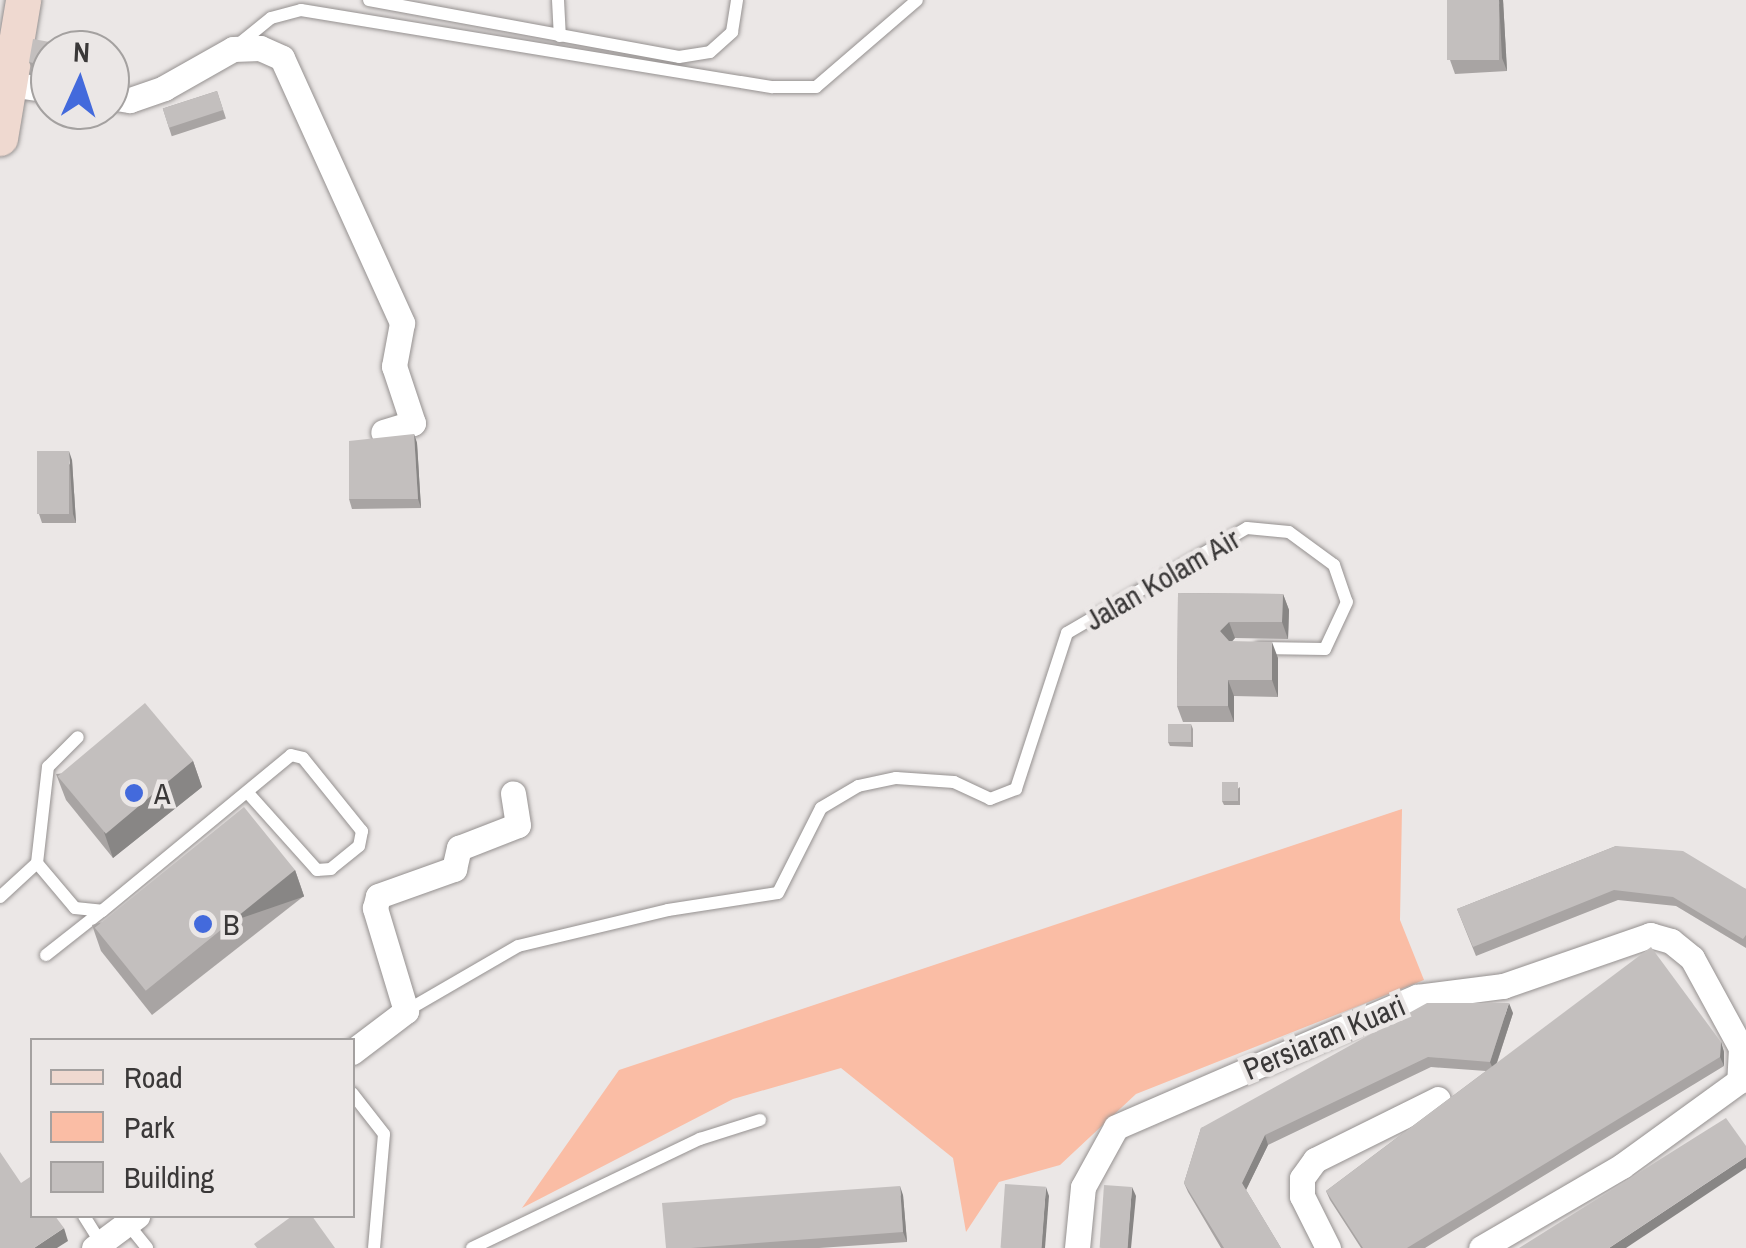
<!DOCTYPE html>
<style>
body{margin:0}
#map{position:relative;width:1746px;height:1248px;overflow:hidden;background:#ebe7e6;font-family:"Archivo Narrow",sans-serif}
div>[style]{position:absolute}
.green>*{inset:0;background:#fabda5}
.roads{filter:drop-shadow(0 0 2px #959190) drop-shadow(0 0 2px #959190)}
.lane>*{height:12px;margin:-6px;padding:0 6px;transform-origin:6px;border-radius:6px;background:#fff}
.street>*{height:25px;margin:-12.5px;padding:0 12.5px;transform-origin:12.5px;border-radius:12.5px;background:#fff}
.secondary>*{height:35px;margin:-17.5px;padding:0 17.5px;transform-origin:17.5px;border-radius:17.5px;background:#efd9d0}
.wall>*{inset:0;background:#a8a4a3;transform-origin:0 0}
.shaded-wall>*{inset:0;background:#888685;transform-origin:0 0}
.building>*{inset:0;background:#c3bfbe;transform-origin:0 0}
.dots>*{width:28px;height:28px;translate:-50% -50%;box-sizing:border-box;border:5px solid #ebe7e6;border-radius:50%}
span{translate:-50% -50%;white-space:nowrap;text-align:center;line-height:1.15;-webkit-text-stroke:9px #ebe7e6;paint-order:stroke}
.street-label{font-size:30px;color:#3a3838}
.poi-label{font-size:30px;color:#3a3838}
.left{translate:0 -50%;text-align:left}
.legend{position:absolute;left:30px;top:1038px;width:325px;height:180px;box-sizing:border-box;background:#ebe7e6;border:2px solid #a4a1a0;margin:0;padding:12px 18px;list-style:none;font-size:30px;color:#3a3838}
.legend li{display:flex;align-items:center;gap:20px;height:50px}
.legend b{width:50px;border:2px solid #a4a1a0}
.north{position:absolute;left:30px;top:30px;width:100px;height:100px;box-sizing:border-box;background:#ebe7e6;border:2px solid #a4a1a0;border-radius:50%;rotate:3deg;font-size:28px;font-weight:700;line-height:40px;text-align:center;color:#3a3838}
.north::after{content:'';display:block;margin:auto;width:35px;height:45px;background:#436adc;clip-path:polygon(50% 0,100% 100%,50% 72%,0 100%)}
</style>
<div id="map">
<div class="green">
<i style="clip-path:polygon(1402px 809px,1400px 920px,1424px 980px,1136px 1094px,1060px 1165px,999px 1182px,966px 1232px,953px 1158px,841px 1068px,733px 1099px,522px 1208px,619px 1070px)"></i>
</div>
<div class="roads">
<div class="lane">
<i style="left:369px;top:0;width:315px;rotate:10.4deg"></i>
<i style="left:679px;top:57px;width:31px;rotate:-9deg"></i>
<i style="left:710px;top:52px;width:30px;rotate:-42deg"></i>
<i style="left:732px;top:32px;width:32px;rotate:-81deg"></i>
<i style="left:558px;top:0;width:36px;rotate:87deg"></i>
<i style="left:239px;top:44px;width:41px;rotate:-39.1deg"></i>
<i style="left:271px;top:18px;width:31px;rotate:-15deg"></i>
<i style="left:301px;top:10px;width:478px;rotate:9.3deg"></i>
<i style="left:773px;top:87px;width:43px"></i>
<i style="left:816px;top:87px;width:133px;rotate:-40.7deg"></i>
<i style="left:37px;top:863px;width:59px;rotate:49.8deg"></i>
<i style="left:75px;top:908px;width:27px;rotate:6deg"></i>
<i style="left:102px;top:911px;width:245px;rotate:-39.5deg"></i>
<i style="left:291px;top:755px;width:12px;rotate:14deg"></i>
<i style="left:303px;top:758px;width:94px;rotate:51.1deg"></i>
<i style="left:362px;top:831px;width:15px;rotate:101deg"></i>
<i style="left:359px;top:846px;width:36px;rotate:141deg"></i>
<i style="left:331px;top:869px;width:14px;rotate:176deg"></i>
<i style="left:317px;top:870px;width:103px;rotate:-131.9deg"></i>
<i style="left:0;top:897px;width:50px;rotate:-42.6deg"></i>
<i style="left:37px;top:863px;width:97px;rotate:-83.5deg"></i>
<i style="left:48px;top:767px;width:42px;rotate:-45deg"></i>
<i style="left:46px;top:955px;width:71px;rotate:-38.2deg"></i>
<i style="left:406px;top:1011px;width:129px;rotate:-30.1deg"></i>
<i style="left:518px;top:946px;width:154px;rotate:-13.5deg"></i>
<i style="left:668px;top:910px;width:111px;rotate:-8.8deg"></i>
<i style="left:778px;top:893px;width:95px;rotate:-63.2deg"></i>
<i style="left:821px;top:808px;width:43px;rotate:-30.7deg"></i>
<i style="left:858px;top:786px;width:39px;rotate:-12deg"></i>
<i style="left:896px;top:778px;width:58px;rotate:3.9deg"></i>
<i style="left:954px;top:782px;width:40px;rotate:25deg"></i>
<i style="left:990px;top:799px;width:28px;rotate:-21deg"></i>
<i style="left:1016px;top:789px;width:164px;rotate:-71.9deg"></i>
<i style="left:1067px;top:633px;width:208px;rotate:-30.3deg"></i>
<i style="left:1247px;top:528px;width:42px;rotate:5.4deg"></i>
<i style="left:1289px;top:532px;width:56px;rotate:36.3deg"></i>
<i style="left:1334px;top:565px;width:39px;rotate:71deg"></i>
<i style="left:1347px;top:602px;width:52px;rotate:115.1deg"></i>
<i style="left:1325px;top:649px;width:66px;rotate:-179.1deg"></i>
<i style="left:352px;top:1093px;width:52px;rotate:52deg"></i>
<i style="left:384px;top:1134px;width:114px;rotate:95deg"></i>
<i style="left:84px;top:1216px;width:32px;rotate:58deg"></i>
<i style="left:127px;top:1223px;width:32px;rotate:51deg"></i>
<i style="left:472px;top:1248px;width:253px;rotate:-25.6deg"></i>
<i style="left:700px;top:1139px;width:63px;rotate:-17.6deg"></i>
</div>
<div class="street">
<i style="left:9px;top:84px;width:41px;rotate:8.3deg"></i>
<i style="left:110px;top:97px;width:20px;rotate:9deg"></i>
<i style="left:130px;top:100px;width:36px;rotate:-19deg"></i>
<i style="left:164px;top:88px;width:79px;rotate:-29.5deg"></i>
<i style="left:233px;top:49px;width:27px;rotate:-2deg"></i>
<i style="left:260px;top:48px;width:24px;rotate:24deg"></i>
<i style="left:282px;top:58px;width:291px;rotate:65.6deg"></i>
<i style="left:402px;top:323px;width:44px;rotate:100.5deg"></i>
<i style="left:394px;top:366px;width:60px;rotate:71.6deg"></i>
<i style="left:413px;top:423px;width:31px;rotate:163deg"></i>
<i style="left:352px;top:1052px;width:68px;rotate:-37.2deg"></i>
<i style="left:406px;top:1011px;width:108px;rotate:-106.8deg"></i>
<i style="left:375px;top:908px;width:12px;rotate:-76deg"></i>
<i style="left:378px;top:896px;width:81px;rotate:-19.6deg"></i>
<i style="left:454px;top:869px;width:22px;rotate:-77deg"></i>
<i style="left:459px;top:848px;width:63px;rotate:-21.3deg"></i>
<i style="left:518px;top:825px;width:32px;rotate:-99deg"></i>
<i style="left:94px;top:1248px;width:54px;rotate:-36.7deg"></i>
<i style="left:1077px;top:1248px;width:61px;rotate:-84.4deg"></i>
<i style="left:1083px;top:1187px;width:68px;rotate:-61.2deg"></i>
<i style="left:1116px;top:1127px;width:328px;rotate:-23.4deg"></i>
<i style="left:1417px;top:997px;width:87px;rotate:-7.3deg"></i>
<i style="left:1503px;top:986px;width:156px;rotate:-19.1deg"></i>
<i style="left:1650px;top:935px;width:22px;rotate:16deg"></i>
<i style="left:1671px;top:941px;width:27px;rotate:39deg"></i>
<i style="left:1692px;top:958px;width:102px;rotate:61.4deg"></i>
<i style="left:1741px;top:1048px;width:33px;rotate:93deg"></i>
<i style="left:1739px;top:1081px;width:145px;rotate:144deg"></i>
<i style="left:1622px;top:1166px;width:163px;rotate:149.8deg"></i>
<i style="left:1328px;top:1248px;width:58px;rotate:-116.6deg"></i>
<i style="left:1302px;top:1196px;width:18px;rotate:-90deg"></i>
<i style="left:1302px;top:1178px;width:22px;rotate:-54deg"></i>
<i style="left:1315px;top:1160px;width:137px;rotate:-26.4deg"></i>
</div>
<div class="secondary">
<i style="left:0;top:138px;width:140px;rotate:-80.5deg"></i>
</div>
</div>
<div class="wall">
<i style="clip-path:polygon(1503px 0,1507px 71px,1455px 74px,1450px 60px)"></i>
<i style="clip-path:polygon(50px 50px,50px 75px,33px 71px,29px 62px)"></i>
<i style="left:217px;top:91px;width:29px;height:57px;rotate:72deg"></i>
<i style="clip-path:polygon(414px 434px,417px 443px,421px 508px,352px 509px,349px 499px)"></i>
<i style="clip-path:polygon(72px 460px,76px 523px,42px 523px,39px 514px)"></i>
<i style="clip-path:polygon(1178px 593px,1283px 594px,1289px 610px,1288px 639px,1235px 638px,1232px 642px,1278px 658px,1278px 697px,1234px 696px,1234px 722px,1183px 722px,1177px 706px)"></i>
<i style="clip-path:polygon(1191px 724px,1193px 729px,1193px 747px,1170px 746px,1168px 742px)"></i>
<i style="clip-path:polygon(193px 761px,202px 787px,113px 858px,66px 800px,56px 774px)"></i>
<i style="clip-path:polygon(1240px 787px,1240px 805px,1224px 805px,1222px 801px)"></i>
<i style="clip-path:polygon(1616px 846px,1746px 889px,1746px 948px,1676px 906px,1618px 900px,1476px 956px,1457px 909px)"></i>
<i style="clip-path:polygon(295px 870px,304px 896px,152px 1015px,101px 951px,92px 925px)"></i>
<i style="clip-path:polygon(1513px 1013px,1497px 1063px,1721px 1042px,1724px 1052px,1724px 1066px,1425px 1248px,1361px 1248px,1330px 1200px,1326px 1191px,1486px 1071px,1431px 1067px,1268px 1145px,1246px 1190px,1281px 1248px,1221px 1248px,1188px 1192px,1184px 1183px,1201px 1128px)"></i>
<i style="clip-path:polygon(903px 1195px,907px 1242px,819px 1248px,666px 1248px)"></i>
</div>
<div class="shaded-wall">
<i style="clip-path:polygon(1499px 0,1503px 0,1507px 71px,1502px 58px)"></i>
<i style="clip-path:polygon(414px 434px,417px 443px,421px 508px,418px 499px)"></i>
<i style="clip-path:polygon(69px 451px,72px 460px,76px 523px,73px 514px)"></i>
<i style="clip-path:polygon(1283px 594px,1289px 610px,1288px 639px,1282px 622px)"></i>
<i style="clip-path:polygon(1229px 622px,1235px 638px,1226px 647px,1220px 631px)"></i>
<i style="clip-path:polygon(1272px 642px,1278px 658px,1278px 697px,1272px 680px)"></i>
<i style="clip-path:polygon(1228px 680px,1234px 696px,1234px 722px,1228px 706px)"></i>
<i style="clip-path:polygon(193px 761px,202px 787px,113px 858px,104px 832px)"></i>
<i style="left:295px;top:870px;width:28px;height:193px;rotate:71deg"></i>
<i style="clip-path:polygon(1509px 1003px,1513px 1013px,1494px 1071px,1490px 1062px)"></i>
<i style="clip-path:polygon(1721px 1042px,1724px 1052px,1724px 1066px,1720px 1057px)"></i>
<i style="clip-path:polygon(1265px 1135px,1268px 1145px,1245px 1192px,1242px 1183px)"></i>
<i style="clip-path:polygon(1746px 1157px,1746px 1168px,1626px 1248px,1609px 1248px)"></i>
<i style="clip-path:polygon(900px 1186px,903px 1195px,907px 1242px,903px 1232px)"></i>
<i style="clip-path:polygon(1046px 1187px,1049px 1196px,1045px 1248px,1041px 1248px)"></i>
<i style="clip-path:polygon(1132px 1187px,1136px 1196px,1131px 1248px,1127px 1248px)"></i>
<i style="clip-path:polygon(64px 1228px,68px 1241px,57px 1248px,34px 1248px)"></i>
</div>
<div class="building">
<i style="left:1447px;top:0;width:52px;height:60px"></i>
<i style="clip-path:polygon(33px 39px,61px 44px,60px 50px,50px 50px,50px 67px,29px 62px)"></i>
<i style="left:217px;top:91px;width:20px;height:57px;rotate:72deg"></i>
<i style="clip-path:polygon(414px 434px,418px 499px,349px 499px,349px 441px)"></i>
<i style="left:37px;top:451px;width:32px;height:63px"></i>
<i style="clip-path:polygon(1178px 593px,1283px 594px,1282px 622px,1229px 622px,1220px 631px,1229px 641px,1272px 642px,1272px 680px,1228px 680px,1228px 706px,1177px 706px)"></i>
<i style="left:145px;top:703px;width:75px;height:114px;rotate:50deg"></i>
<i style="left:1168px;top:724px;width:23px;height:18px"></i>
<i style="left:1222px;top:782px;width:16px;height:19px"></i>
<i style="left:244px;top:807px;width:81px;height:192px;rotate:51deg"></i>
<i style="clip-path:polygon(1616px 846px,1683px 851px,1746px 889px,1746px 935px,1743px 939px,1673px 897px,1614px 890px,1473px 947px,1457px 909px)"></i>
<i style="clip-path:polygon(1651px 947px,1721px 1042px,1720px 1057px,1407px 1248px,1363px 1248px,1326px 1191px)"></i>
<i style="clip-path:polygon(1427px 1003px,1509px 1003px,1490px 1062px,1428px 1057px,1265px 1135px,1242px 1183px,1281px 1248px,1224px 1248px,1184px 1183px,1201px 1128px)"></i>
<i style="clip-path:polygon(1726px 1118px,1746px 1146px,1746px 1157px,1609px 1248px,1519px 1248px)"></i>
<i style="clip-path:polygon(0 1152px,21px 1183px,30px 1177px,32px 1182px,32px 1216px,55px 1216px,64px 1228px,34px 1248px,0 1248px)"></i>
<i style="left:1005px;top:1184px;width:41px;height:64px;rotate:4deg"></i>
<i style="left:1104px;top:1185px;width:28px;height:63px;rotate:4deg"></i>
<i style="clip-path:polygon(900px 1186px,903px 1232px,691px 1248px,666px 1248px,662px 1203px)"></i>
<i style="clip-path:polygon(292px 1216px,312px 1216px,335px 1248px,257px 1248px,254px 1244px)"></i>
</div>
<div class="dots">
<i style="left:134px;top:793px;background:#436adc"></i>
<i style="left:203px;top:924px;background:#436adc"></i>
</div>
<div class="street-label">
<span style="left:1162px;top:579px;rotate:-30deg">Jalan Kolam Air</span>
<span style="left:1324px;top:1037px;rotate:-23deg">Persiaran Kuari</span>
</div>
<div class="poi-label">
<span class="left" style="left:154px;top:793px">A</span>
<span class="left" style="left:223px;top:924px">B</span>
</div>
<ul class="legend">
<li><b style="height:12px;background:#efd9d0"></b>Road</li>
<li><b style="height:28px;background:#fabda5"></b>Park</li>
<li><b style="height:28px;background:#c3bfbe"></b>Building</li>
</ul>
<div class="north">N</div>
</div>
